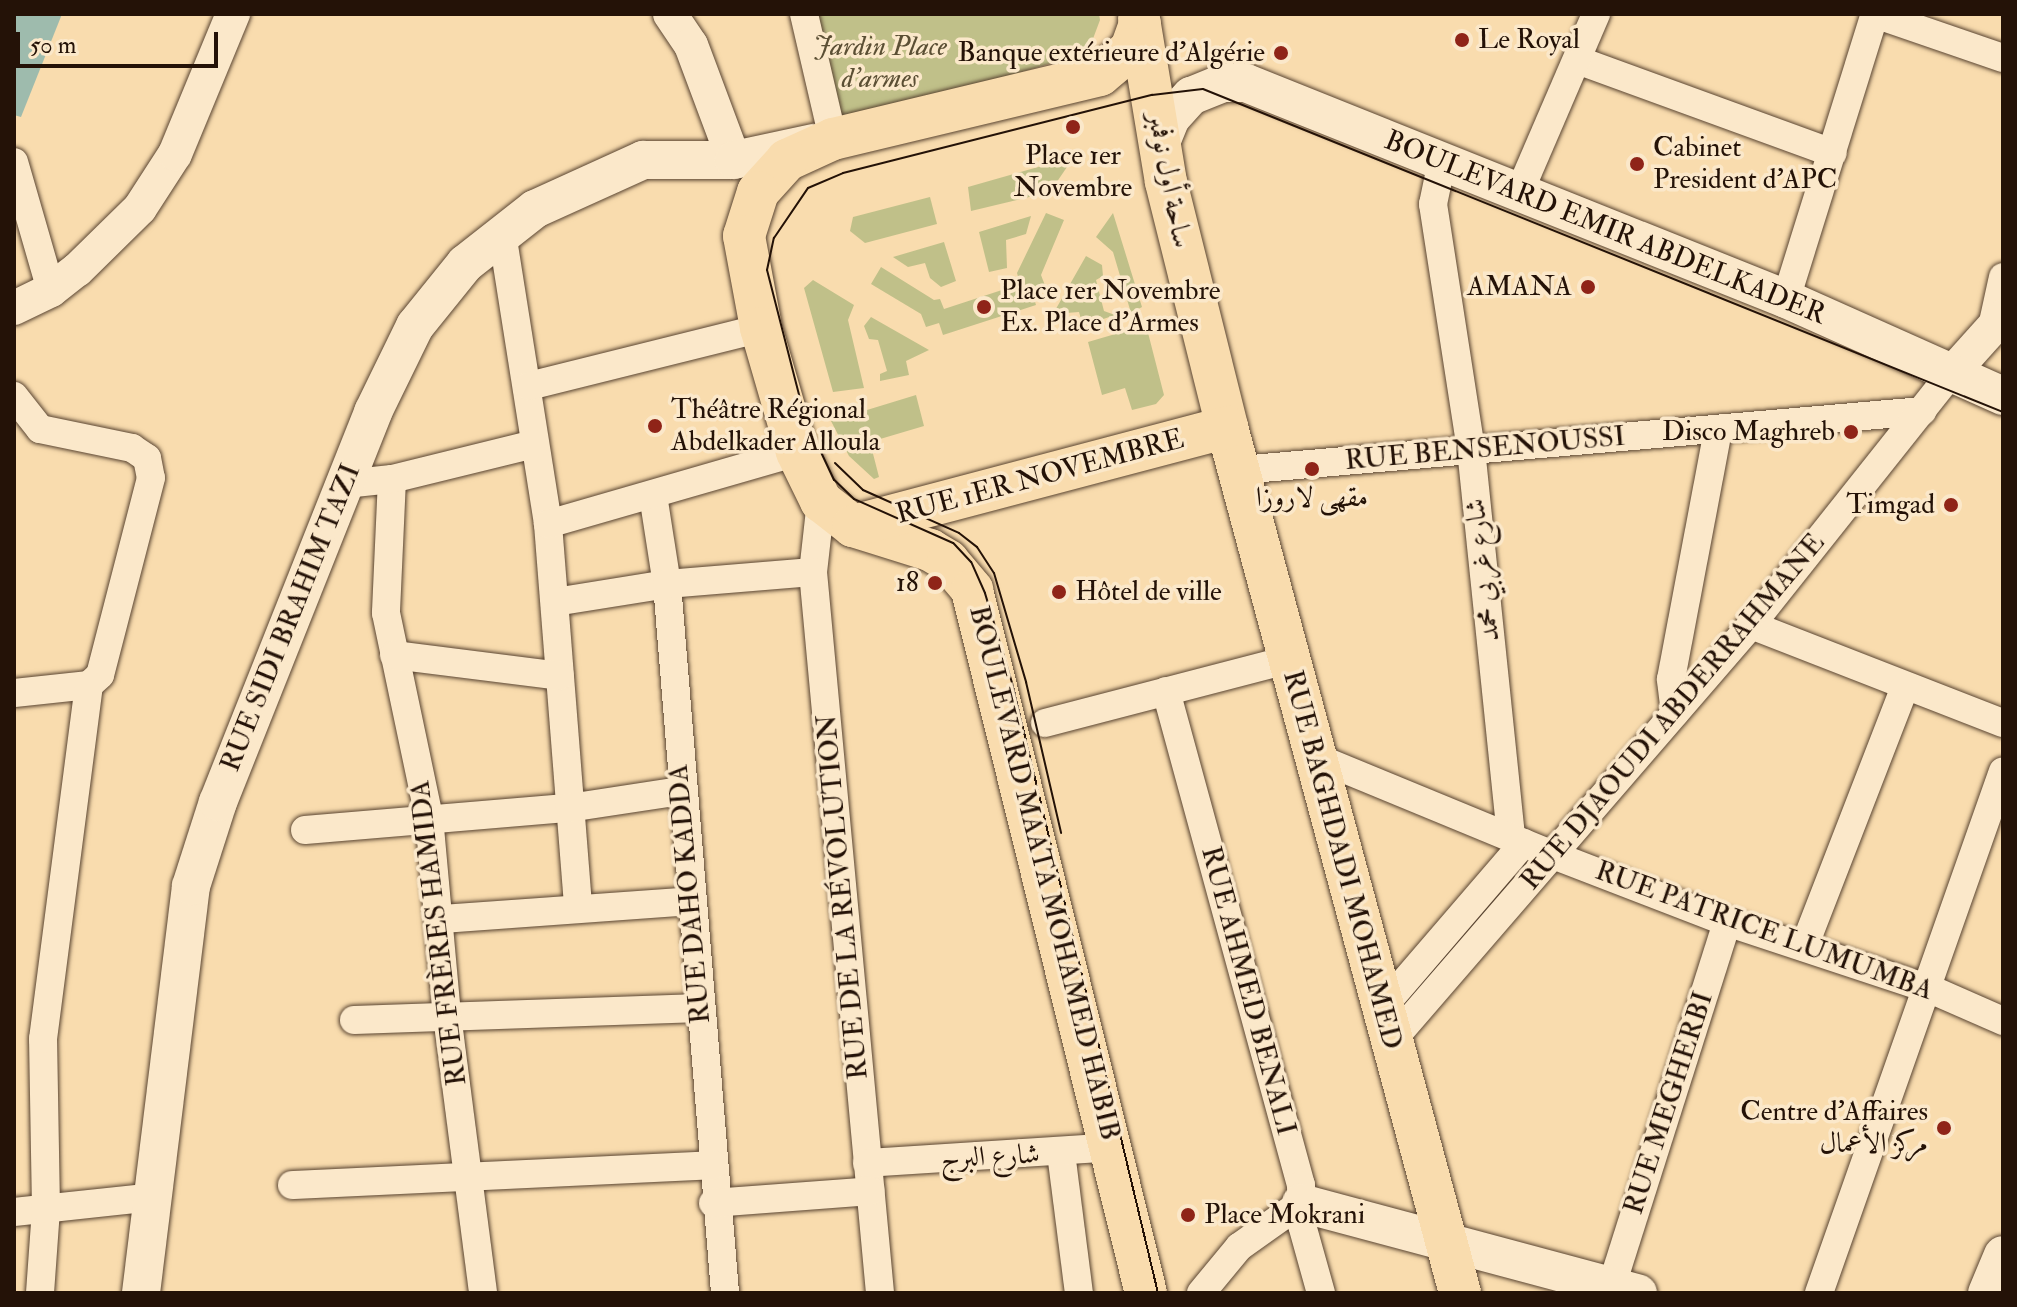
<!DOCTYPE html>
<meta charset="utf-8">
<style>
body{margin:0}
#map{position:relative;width:2017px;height:1307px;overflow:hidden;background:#f9dcae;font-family:"IM FELL Double Pica",Amiri,serif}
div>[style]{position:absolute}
.green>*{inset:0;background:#c0c089}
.water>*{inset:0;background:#9ebbad}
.roads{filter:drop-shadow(0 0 2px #594431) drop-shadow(0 0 2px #594431)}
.minor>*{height:28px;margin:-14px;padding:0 14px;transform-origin:14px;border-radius:14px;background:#fbe8ca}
.tertiary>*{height:34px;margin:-17px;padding:0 17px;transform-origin:17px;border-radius:17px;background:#fbe8ca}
.secondary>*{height:38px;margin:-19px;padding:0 19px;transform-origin:19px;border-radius:19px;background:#fbe8ca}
.primary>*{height:42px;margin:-21px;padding:0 21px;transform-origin:21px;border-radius:21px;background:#f9dcae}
.tram>*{height:2px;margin:-1px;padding:0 1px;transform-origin:1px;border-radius:1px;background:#241207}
.dots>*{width:22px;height:22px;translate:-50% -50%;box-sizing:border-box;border:4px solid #fbe8ca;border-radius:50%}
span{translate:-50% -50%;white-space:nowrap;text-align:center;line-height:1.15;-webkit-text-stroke:7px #fbe8ca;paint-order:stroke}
.poi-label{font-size:28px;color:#241207}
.left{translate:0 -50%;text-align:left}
.right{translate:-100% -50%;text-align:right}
.park-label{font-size:28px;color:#5b4f34;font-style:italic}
.street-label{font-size:28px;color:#241207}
.frame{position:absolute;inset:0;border:16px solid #241207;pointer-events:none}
.scale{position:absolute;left:16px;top:32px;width:202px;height:36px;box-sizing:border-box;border:4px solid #241207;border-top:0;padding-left:10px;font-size:24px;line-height:28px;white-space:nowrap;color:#241207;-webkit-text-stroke:6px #fbe8ca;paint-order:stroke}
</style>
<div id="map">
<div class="green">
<i style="clip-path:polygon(816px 14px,1099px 14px,1100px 20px,1088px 52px,843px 126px)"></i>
<i style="clip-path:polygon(1063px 160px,1067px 167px,1050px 192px,971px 211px,968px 187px)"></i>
<i style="clip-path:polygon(930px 197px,937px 224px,865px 243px,850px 231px,853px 217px)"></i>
<i style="clip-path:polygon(1046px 213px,1064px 220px,1041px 275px,1046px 288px,1032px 292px,1036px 305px,943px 335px,939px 323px,926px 327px,921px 314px,871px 284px,881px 267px,934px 300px,940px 299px,944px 309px,1020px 284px,1017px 273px)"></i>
<i style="clip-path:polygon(1113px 213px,1142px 307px,1131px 313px,1113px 252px,1096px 237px)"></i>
<i style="clip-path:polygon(1031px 216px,1026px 234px,1006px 240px,1007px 268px,989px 272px,979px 232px)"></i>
<i style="clip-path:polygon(944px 242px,956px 281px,941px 287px,930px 278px,925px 263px,908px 267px,893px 257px)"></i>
<i style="clip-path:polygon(1086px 256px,1102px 265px,1103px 276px,1096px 280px,1104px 311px,1115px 315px,1083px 326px,1079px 312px,1053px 314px)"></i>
<i style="clip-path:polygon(813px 280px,854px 305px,848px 320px,864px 388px,833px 392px,804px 288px)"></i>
<i style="clip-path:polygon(871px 317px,929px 350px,906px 361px,909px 375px,880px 381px,880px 374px,887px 371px,878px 340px,869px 339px,864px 326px)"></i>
<i style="clip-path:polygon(1146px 325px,1164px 395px,1156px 404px,1132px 410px,1125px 388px,1102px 395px,1088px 342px)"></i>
<i style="clip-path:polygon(916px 395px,924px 426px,870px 442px,879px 477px,874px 479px,849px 456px,831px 421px)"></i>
</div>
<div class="water">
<i style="clip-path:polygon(14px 14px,62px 14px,21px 117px,14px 115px)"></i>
</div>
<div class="roads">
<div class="minor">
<i style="left:804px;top:14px;width:128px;rotate:76.9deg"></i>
<i style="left:1875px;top:14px;width:135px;rotate:19deg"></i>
<i style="left:1577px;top:60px;width:272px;rotate:20deg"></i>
<i style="left:1442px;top:161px;width:44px;rotate:101.8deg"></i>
<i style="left:1433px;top:204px;width:248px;rotate:81.2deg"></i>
<i style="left:1471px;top:449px;width:391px;rotate:84.1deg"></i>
<i style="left:14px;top:162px;width:133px;rotate:73.9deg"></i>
<i style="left:1519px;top:193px;width:195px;rotate:-66.7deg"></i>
<i style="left:502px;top:233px;width:295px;rotate:81deg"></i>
<i style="left:548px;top:524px;width:384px;rotate:85.5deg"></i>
<i style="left:1786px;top:299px;width:299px;rotate:-72.7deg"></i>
<i style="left:1992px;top:327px;width:51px;rotate:-77.6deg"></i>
<i style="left:529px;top:386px;width:239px;rotate:-14deg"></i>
<i style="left:14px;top:396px;width:42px;rotate:51.8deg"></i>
<i style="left:40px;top:429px;width:94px;rotate:11.7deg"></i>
<i style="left:132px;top:448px;width:18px;rotate:34deg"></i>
<i style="left:147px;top:458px;width:20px;rotate:79deg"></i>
<i style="left:151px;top:478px;width:203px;rotate:104.5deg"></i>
<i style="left:100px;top:675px;width:15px;rotate:138deg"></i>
<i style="left:89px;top:685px;width:75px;rotate:173.9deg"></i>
<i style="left:1240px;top:470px;width:685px;rotate:-4.94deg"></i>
<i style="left:392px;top:479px;width:134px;rotate:92.6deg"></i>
<i style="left:386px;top:613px;width:208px;rotate:78.1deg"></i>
<i style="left:429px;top:817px;width:199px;rotate:84.8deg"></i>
<i style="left:447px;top:1015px;width:280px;rotate:82.6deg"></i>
<i style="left:345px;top:484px;width:47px;rotate:-6.1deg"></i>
<i style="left:392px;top:479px;width:147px;rotate:-13.8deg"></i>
<i style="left:653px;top:495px;width:90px;rotate:81.1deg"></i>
<i style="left:667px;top:584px;width:711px;rotate:85.32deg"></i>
<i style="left:821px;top:501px;width:71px;rotate:96.4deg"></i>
<i style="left:813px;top:572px;width:724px;rotate:84.69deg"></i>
<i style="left:548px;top:524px;width:259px;rotate:-16.1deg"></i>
<i style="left:555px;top:602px;width:113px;rotate:-9.1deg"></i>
<i style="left:667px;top:584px;width:146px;rotate:-4.7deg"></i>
<i style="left:1751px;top:625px;width:270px;rotate:21.3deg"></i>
<i style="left:394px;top:655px;width:167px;rotate:7.2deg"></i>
<i style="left:1166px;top:691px;width:512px;rotate:74.72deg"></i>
<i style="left:1301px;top:1185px;width:40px;rotate:88.6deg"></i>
<i style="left:1302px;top:1225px;width:71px;rotate:74.4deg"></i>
<i style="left:1675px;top:713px;width:34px;rotate:-97deg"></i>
<i style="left:1671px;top:679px;width:253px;rotate:-79.3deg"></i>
<i style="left:1045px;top:723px;width:253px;rotate:-14.6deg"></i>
<i style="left:1315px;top:757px;width:257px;rotate:22.4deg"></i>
<i style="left:1553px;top:855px;width:186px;rotate:21.1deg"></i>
<i style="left:1727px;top:922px;width:214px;rotate:18.3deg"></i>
<i style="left:1930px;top:989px;width:80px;rotate:23.7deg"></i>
<i style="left:305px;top:830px;width:265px;rotate:-4.8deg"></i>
<i style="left:569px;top:808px;width:112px;rotate:-8.7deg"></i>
<i style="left:442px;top:919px;width:250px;rotate:-4.1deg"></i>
<i style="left:1804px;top:947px;width:280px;rotate:-68.8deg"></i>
<i style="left:1381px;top:1009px;width:219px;rotate:-49.3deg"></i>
<i style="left:354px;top:1020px;width:347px;rotate:-2deg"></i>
<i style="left:1389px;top:1044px;width:554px;rotate:-49.17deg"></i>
<i style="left:1751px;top:625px;width:321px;rotate:-51.5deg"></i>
<i style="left:1061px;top:1153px;width:141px;rotate:82.7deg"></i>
<i style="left:867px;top:1163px;width:247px;rotate:-3.7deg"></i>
<i style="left:292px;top:1185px;width:422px;rotate:-2.7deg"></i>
<i style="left:713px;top:1203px;width:158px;rotate:-4.3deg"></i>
<i style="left:14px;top:1212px;width:142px;rotate:-6.1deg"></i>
<i style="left:1612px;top:1285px;width:381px;rotate:-72.4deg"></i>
<i style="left:40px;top:1293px;width:84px;rotate:-85.9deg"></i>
<i style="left:46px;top:1209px;width:170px;rotate:-91deg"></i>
<i style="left:43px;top:1039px;width:357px;rotate:-82.6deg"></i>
<i style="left:1201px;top:1293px;width:60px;rotate:-50.4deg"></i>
<i style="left:1239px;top:1247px;width:76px;rotate:-35.4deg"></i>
<i style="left:1819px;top:1293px;width:553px;rotate:-70.58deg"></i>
</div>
<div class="tertiary">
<i style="left:670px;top:14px;width:37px;rotate:56deg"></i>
<i style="left:691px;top:45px;width:123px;rotate:69.5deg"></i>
<i style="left:14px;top:308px;width:41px;rotate:-25.9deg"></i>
<i style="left:51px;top:290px;width:33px;rotate:-38deg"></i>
<i style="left:77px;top:270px;width:88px;rotate:-44.5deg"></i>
<i style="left:140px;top:208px;width:64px;rotate:-57.1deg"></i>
<i style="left:175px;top:154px;width:152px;rotate:-67.5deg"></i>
<i style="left:1951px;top:374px;width:78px;rotate:-48.1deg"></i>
</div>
<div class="secondary">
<i style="left:1160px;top:145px;width:29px;rotate:-68deg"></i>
<i style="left:1171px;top:118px;width:30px;rotate:-48deg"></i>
<i style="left:1191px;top:96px;width:35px;rotate:-22deg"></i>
<i style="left:1223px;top:83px;width:23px"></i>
<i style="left:1246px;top:83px;width:582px;rotate:21.8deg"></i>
<i style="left:1786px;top:299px;width:238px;rotate:24.1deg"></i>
<i style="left:1301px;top:1203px;width:349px;rotate:15deg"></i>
<i style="left:141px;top:1293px;width:410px;rotate:-83deg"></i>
<i style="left:191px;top:886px;width:88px;rotate:-72.2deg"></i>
<i style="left:218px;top:802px;width:420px;rotate:-68.3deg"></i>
<i style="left:373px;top:412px;width:96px;rotate:-64deg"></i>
<i style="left:415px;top:326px;width:80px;rotate:-51.1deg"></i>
<i style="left:465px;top:264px;width:89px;rotate:-38.2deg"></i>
<i style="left:535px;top:209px;width:119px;rotate:-24.4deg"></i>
<i style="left:643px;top:160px;width:91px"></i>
<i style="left:734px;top:160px;width:81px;rotate:-12.1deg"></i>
<i style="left:1987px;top:1293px;width:41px;rotate:-67.2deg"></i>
</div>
<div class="primary">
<i style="left:1139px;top:19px;width:165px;rotate:80.6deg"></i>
<i style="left:1166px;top:182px;width:252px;rotate:76deg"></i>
<i style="left:1227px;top:427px;width:897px;rotate:74.94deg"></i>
<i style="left:1140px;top:24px;width:27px;rotate:110deg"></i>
<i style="left:1131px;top:49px;width:40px;rotate:140deg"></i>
<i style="left:1100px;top:75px;width:275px;rotate:166.5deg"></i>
<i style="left:833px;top:139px;width:51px;rotate:155.5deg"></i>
<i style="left:787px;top:160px;width:43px;rotate:132.2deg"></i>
<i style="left:758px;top:192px;width:46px;rotate:107.7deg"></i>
<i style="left:744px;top:236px;width:94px;rotate:79.5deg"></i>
<i style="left:761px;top:328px;width:129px;rotate:73.8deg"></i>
<i style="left:797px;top:452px;width:55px;rotate:63.9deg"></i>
<i style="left:821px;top:501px;width:41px;rotate:38deg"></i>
<i style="left:853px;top:526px;width:81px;rotate:17.3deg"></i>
<i style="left:930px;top:550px;width:21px;rotate:31deg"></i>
<i style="left:948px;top:561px;width:38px;rotate:50deg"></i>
<i style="left:972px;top:590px;width:724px;rotate:76.1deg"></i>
<i style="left:853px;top:526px;width:387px;rotate:-14.8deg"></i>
</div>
</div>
<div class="tram">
<i style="left:835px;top:463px;width:39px;rotate:44deg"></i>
<i style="left:863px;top:490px;width:105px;rotate:24.1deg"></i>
<i style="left:959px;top:533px;width:23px;rotate:38deg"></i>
<i style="left:977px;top:547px;width:31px;rotate:57deg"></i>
<i style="left:994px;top:573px;width:114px;rotate:73.6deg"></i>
<i style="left:1026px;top:682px;width:155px;rotate:76.9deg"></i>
<i style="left:1158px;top:1293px;width:624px;rotate:-103.44deg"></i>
<i style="left:1013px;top:686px;width:97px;rotate:-106.8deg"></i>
<i style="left:985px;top:593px;width:34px;rotate:-114deg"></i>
<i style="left:971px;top:562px;width:26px;rotate:-133deg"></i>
<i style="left:953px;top:543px;width:108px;rotate:-156deg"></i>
<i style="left:854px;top:499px;width:28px;rotate:-136deg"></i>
<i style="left:834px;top:480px;width:68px;rotate:-115.1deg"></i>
<i style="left:805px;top:418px;width:153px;rotate:-104.4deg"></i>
<i style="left:767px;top:270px;width:33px;rotate:-78deg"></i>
<i style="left:774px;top:238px;width:60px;rotate:-55.8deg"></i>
<i style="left:808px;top:188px;width:38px;rotate:-23deg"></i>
<i style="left:843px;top:173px;width:319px;rotate:-14.2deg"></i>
<i style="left:1152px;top:95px;width:51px;rotate:-6.7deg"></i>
<i style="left:1203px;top:89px;width:863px;rotate:21.99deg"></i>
</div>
<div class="dots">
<i style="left:1462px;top:40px;background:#8f2418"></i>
<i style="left:1281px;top:53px;background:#8f2418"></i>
<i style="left:1073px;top:127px;background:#8f2418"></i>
<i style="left:1637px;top:164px;background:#8f2418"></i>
<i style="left:1588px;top:287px;background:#8f2418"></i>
<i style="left:984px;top:307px;background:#8f2418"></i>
<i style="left:655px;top:426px;background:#8f2418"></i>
<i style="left:1851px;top:432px;background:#8f2418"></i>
<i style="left:1312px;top:469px;background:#8f2418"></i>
<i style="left:1951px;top:505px;background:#8f2418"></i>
<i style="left:935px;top:583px;background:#8f2418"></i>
<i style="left:1059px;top:592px;background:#8f2418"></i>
<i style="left:1944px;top:1128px;background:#8f2418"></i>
<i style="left:1188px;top:1215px;background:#8f2418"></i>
</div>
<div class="poi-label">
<span class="left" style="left:1478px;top:40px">Le Royal</span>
<span class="right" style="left:1265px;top:53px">Banque extérieure d'Algérie</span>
<span class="left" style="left:1653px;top:164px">Cabinet<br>President d'APC</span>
<span style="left:1073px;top:172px">Place 1er<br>Novembre</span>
<span class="right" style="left:1572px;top:287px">AMANA</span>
<span class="left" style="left:1000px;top:307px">Place 1er Novembre<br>Ex. Place d'Armes</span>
<span class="left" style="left:671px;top:426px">Théâtre Régional<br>Abdelkader Alloula</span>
<span class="right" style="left:1835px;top:432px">Disco Maghreb</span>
<span style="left:1312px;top:498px">مقهى لاروزا</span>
<span class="right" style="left:1935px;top:505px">Timgad</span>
<span class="right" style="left:919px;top:583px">18</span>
<span class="left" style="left:1075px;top:592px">Hôtel de ville</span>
<span class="right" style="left:1928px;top:1128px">Centre d'Affaires<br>مركز الأعمال</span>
<span class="left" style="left:1204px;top:1215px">Place Mokrani</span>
</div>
<div class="park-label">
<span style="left:880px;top:63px">Jardin Place<br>d'armes</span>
</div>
<div class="street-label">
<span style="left:1169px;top:180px;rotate:79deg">ساحة أول نوفمبر</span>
<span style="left:1605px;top:228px;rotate:22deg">BOULEVARD EMIR ABDELKADER</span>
<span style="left:1485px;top:449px;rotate:-5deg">RUE BENSENOUSSI</span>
<span style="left:1040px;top:477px;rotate:-15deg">RUE 1ER NOVEMBRE</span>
<span style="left:1483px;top:570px;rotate:-96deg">شارع غربي محمد</span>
<span style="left:291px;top:618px;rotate:-68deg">RUE SIDI BRAHIM TAZI</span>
<span style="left:1673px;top:712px;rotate:-50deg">RUE DJAOUDI ABDERRAHMANE</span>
<span style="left:1342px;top:860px;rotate:75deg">RUE BAGHDADI MOHAMED</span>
<span style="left:1044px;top:873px;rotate:76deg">BOULEVARD MAATA MOHAMED HABIB</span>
<span style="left:690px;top:894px;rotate:-95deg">RUE DAHO KADDA</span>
<span style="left:843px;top:897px;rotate:-95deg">RUE DE LA RÉVOLUTION</span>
<span style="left:1764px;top:931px;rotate:20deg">RUE PATRICE LUMUMBA</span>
<span style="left:439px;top:933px;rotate:-97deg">RUE FRÈRES HAMIDA</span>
<span style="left:1248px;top:991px;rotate:75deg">RUE AHMED BENALI</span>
<span style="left:1669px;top:1103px;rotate:-72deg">RUE MEGHERBI</span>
<span style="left:990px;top:1157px;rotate:-3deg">شارع البرج</span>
</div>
<div class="frame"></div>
<div class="scale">50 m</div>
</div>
